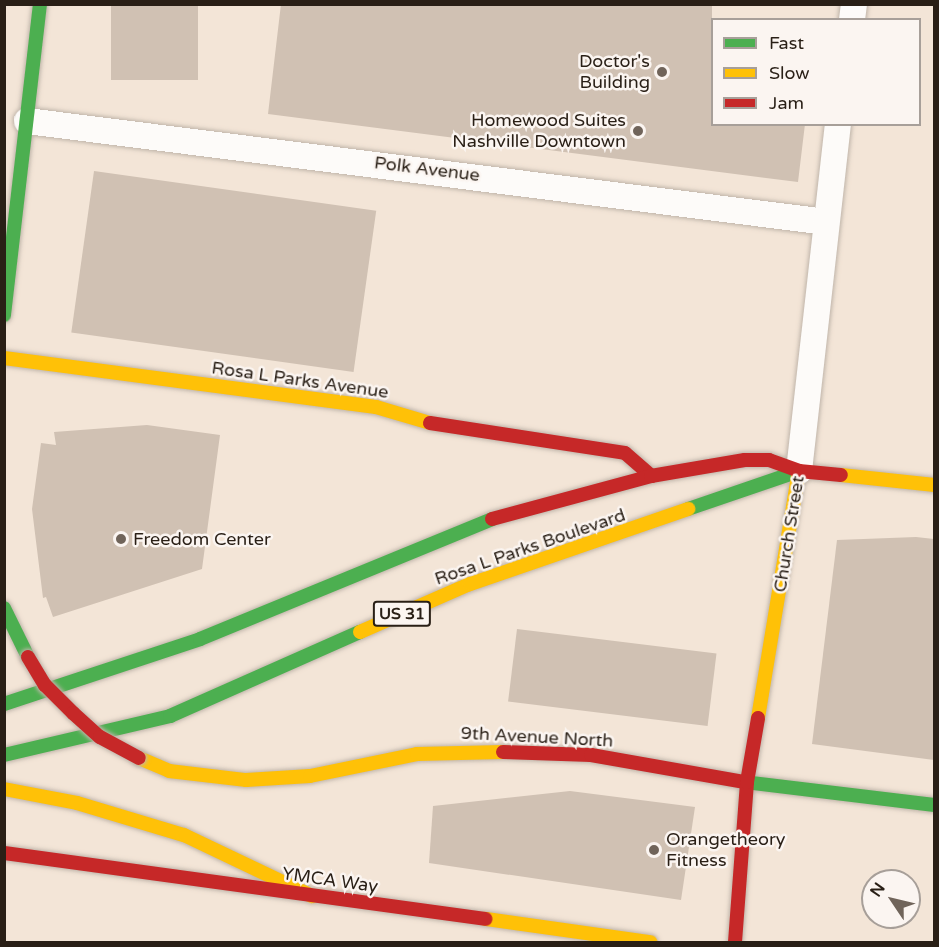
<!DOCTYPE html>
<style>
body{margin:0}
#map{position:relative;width:939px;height:947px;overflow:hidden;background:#f3e5d7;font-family:"Varela Round",sans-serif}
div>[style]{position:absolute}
.building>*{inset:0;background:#d0c1b3;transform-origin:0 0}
.roads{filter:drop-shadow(0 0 2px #c0b5aa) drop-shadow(0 0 2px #c0b5aa)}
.street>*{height:26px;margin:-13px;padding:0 13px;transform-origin:13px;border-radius:13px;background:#fdfbf9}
.fast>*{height:14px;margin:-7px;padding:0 7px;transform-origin:7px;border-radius:7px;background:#4caf50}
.slow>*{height:14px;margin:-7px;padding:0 7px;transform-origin:7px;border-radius:7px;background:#ffc107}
.jam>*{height:14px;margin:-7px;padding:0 7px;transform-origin:7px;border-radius:7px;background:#c62828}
.bridges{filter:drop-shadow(0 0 2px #c0b5aa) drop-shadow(0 0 2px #c0b5aa)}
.jam-bridge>*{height:14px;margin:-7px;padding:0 7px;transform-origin:7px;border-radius:7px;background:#c62828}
.dots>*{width:16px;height:16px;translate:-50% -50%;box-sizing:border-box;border:3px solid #fbf5f1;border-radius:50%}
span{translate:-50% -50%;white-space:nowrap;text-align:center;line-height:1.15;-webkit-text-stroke:5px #fbf5f1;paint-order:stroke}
.shield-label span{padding:2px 4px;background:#fbf5f1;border:2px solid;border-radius:4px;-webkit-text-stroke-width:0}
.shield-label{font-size:16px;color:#291f16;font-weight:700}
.poi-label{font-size:18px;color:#291f16}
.right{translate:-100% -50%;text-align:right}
.left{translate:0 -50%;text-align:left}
.street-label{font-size:18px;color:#291f16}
.frame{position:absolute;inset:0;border:6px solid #291f16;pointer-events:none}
.legend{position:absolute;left:711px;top:18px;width:210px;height:108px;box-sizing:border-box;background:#fbf5f1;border:2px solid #a79f99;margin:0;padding:8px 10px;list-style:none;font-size:18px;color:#291f16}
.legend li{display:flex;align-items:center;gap:12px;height:30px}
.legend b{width:30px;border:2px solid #a79f99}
.north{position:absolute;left:861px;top:869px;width:60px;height:60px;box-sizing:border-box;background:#fbf5f1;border:2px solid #a79f99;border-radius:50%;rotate:305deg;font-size:16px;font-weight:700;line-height:24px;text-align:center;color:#291f16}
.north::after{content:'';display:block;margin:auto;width:21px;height:27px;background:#70645a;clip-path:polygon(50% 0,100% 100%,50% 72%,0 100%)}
</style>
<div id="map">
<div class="building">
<i style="left:111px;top:4px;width:87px;height:76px"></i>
<i style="clip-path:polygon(281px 4px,712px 4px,712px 124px,805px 124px,798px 182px,268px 114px)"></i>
<i style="left:94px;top:171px;width:285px;height:163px;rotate:8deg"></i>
<i style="clip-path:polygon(147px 425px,220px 435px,202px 569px,53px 617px,46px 597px,43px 598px,32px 509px,41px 443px,56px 445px,54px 432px)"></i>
<i style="clip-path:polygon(916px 537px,934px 539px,934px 760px,812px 744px,837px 540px)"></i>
<i style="left:517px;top:629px;width:201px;height:73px;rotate:7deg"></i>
<i style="clip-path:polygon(570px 791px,695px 807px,681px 900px,429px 863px,433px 806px)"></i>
</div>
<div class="roads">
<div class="street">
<i style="left:852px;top:20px;width:16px;rotate:-83deg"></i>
<i style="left:27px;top:121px;width:805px;rotate:7.2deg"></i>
<i style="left:799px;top:471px;width:349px;rotate:-83.6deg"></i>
</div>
<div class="fast">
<i style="left:4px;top:315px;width:313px;rotate:-83.4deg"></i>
<i style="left:688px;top:509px;width:117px;rotate:-18.9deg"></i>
<i style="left:4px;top:608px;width:55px;rotate:63.9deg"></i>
<i style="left:4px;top:704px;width:206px;rotate:-18.3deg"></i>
<i style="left:200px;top:639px;width:316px;rotate:-22.3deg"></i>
<i style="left:4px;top:755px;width:171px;rotate:-13.2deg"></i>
<i style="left:170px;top:716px;width:208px;rotate:-23.9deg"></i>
<i style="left:744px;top:782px;width:191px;rotate:6.9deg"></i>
</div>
<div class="slow">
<i style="left:4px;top:358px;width:375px;rotate:7.5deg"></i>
<i style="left:376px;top:407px;width:56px;rotate:16.5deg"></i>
<i style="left:841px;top:475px;width:94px;rotate:6.1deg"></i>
<i style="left:360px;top:632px;width:120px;rotate:-23.6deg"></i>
<i style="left:470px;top:584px;width:231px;rotate:-19deg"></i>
<i style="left:758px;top:718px;width:250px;rotate:-80.6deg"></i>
<i style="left:139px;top:758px;width:33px;rotate:23deg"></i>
<i style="left:169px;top:771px;width:78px;rotate:6.7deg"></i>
<i style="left:246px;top:780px;width:64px;rotate:-3.6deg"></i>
<i style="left:310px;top:776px;width:109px;rotate:-11.6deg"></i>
<i style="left:417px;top:754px;width:86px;rotate:-1.3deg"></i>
<i style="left:4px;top:789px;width:74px;rotate:10.9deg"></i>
<i style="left:77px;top:803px;width:112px;rotate:16.7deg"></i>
<i style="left:184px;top:835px;width:142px;rotate:25.5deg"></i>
<i style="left:486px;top:919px;width:166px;rotate:8deg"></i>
</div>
<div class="jam">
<i style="left:430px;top:423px;width:197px;rotate:8.7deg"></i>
<i style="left:625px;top:453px;width:35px;rotate:41deg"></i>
<i style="left:492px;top:519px;width:165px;rotate:-15.1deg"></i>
<i style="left:651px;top:476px;width:95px;rotate:-9.7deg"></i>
<i style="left:745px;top:460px;width:24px"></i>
<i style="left:769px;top:460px;width:32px;rotate:20deg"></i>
<i style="left:799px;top:471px;width:42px;rotate:5.4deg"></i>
<i style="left:503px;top:752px;width:88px;rotate:2deg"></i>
<i style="left:591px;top:755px;width:155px;rotate:10deg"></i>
<i style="left:4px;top:853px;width:486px;rotate:7.8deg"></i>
<i style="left:735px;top:942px;width:160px;rotate:-85.7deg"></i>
<i style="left:747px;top:782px;width:65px;rotate:-80.2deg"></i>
</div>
</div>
<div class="bridges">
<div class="jam-bridge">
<i style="left:28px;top:657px;width:33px;rotate:59deg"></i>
<i style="left:45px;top:685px;width:40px;rotate:45deg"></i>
<i style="left:73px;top:713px;width:36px;rotate:42deg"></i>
<i style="left:100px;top:737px;width:44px;rotate:28.3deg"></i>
</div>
</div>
<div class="dots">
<i style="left:662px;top:72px;background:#70645a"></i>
<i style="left:638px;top:131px;background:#70645a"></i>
<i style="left:121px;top:539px;background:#70645a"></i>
<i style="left:654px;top:850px;background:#70645a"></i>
</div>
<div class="shield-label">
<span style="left:402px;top:614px">US 31</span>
</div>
<div class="poi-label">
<span class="right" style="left:650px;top:72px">Doctor's<br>Building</span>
<span class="right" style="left:626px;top:131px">Homewood Suites<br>Nashville Downtown</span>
<span class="left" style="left:133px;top:539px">Freedom Center</span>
<span class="left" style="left:666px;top:850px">Orangetheory<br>Fitness</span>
</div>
<div class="street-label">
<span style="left:427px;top:169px;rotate:7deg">Polk Avenue</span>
<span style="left:300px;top:380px;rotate:8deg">Rosa L Parks Avenue</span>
<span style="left:789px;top:534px;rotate:-81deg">Church Street</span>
<span style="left:530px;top:547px;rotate:-19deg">Rosa L Parks Boulevard</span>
<span style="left:537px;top:737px;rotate:3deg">9th Avenue North</span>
<span style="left:330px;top:880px;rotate:8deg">YMCA Way</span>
</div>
<div class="frame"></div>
<ul class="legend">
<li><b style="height:8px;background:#4caf50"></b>Fast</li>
<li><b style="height:8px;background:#ffc107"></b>Slow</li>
<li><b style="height:8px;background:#c62828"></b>Jam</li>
</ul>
<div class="north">N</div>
</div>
